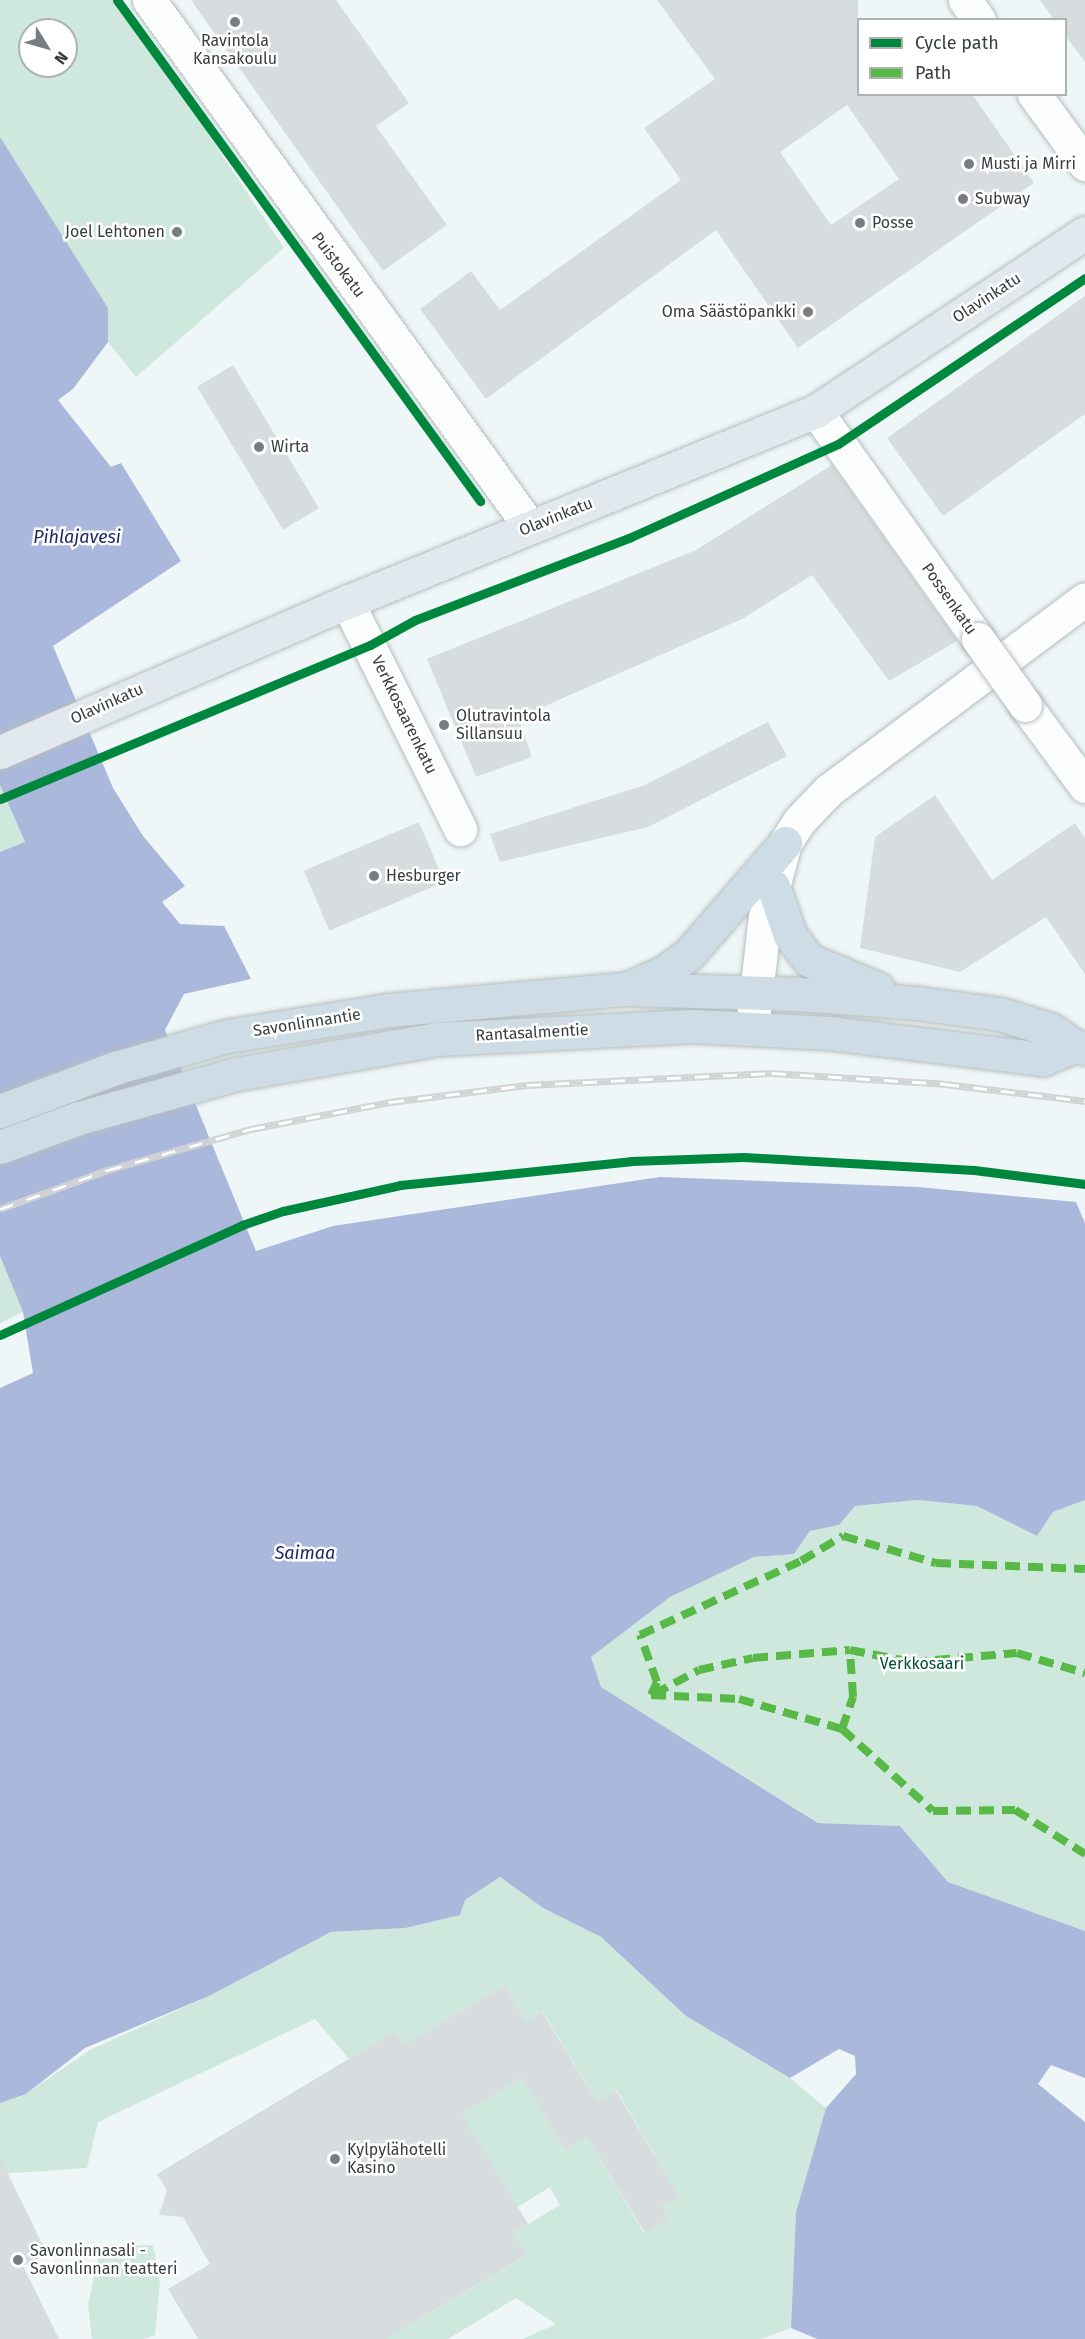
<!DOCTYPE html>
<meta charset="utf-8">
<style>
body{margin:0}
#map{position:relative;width:1085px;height:2339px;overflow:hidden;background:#eef6f8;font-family:"Fira Sans",sans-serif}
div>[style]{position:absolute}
.green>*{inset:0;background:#cee8dd}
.water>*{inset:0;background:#aab8db}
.building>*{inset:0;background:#d7ddde;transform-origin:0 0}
.roads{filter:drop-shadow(0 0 2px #b6bdbe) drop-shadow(0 0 2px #b6bdbe)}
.minor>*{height:33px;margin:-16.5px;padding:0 16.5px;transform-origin:16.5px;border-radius:16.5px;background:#fcfefe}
.major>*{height:33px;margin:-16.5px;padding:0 16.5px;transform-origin:16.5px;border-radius:16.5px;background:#e1e9ef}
.highway>*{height:33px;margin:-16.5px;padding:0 16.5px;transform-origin:16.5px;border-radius:16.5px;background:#cedce5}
.rail>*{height:7px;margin-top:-3.5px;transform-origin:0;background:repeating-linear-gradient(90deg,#fff 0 14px,#d2d4d4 0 28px);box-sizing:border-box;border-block:2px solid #d2d4d4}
.bridges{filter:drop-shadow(0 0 2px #b6bdbe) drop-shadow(0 0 2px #b6bdbe)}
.minor-bridge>*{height:33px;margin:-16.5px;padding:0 16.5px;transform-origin:16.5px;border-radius:16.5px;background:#fcfefe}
.quiet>*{height:8px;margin-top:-4px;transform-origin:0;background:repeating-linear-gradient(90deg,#58b947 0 15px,transparent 0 23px)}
.cycleway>*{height:9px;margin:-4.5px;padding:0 4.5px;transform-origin:4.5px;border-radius:4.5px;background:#00873e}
.dots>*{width:16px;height:16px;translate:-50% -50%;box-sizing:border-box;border:3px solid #fff;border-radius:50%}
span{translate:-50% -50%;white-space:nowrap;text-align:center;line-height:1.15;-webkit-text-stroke:5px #fff;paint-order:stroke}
.poi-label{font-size:16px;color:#383e40}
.left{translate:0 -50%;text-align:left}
.right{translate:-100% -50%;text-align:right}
.street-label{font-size:16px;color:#383e40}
.park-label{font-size:16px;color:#004f34}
.water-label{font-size:18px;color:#1d2963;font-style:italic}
.legend{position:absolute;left:857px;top:18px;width:210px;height:78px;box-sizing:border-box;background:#fff;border:2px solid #afb2b3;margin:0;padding:8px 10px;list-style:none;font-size:18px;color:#383e40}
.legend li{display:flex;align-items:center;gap:12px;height:30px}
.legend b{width:30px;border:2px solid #afb2b3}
.north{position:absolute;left:18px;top:18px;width:60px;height:60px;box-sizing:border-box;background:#fff;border:2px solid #afb2b3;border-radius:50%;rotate:127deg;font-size:16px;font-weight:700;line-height:24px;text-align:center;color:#383e40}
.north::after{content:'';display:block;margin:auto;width:21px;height:27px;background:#787e80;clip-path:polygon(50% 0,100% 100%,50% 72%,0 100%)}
</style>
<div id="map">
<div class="green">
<i style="clip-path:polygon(evenodd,0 0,119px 0,284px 248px,136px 377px,108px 342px,108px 308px,0 137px,0 0,30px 30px,66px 30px,66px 66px,30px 66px,30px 30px)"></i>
<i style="clip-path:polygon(0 785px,25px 842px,0 852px)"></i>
<i style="clip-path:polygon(0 1256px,23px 1312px,0 1323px)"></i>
<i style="clip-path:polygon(918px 1500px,977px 1506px,1037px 1536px,1053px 1512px,1085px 1500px,1085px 1931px,948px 1882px,900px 1826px,819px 1823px,601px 1687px,591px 1657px,670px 1597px,754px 1557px,794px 1554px,810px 1531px,839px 1525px,855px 1506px)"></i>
<i style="clip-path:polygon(500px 1877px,543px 1908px,601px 1937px,686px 2016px,790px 2078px,826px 2108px,796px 2212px,791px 2328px,761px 2339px,523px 2339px,556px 2324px,516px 2298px,448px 2339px,387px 2339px,526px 2256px,513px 2233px,560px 2205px,550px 2187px,518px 2207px,446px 2123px,521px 2078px,565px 2150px,587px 2137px,644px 2233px,669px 2218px,663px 2207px,680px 2197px,617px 2091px,597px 2102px,543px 2012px,526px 2021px,505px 1985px,404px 2045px,395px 2031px,349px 2059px,315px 2019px,98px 2122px,87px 2168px,0 2174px,0 2103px,26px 2094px,90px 2050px,209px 1996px,331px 1932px,405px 1928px,465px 1900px)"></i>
<i style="clip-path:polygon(153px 2245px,160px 2282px,155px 2335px,144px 2339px,92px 2339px,88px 2305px,101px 2246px)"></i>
</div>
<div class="water">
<i style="clip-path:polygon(0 137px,108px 308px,108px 342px,73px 389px,58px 400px,111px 467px,121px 463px,181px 561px,53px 646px,113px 788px,143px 836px,185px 886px,162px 902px,180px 924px,224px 926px,251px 979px,184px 994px,165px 1030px,256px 1251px,333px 1226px,660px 1177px,918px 1187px,1076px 1202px,1085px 1223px,1085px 1500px,1053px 1512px,1037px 1536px,977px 1506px,918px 1500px,855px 1506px,839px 1525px,810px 1531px,794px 1554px,754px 1557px,670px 1597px,591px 1657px,601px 1687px,818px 1823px,900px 1826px,948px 1882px,1085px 1931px,1085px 2078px,1051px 2065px,1038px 2084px,1085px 2122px,1085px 2339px,817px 2339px,791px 2328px,796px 2212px,826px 2108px,856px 2074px,855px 2056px,839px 2049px,790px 2078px,686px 2016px,601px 1937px,543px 1908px,500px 1877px,465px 1900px,460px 1915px,405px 1928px,331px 1932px,209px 1996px,85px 2048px,26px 2094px,0 2103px,0 1388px,33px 1373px,23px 1312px,0 1256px,0 852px,25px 842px,0 785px)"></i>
</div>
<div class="building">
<i style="clip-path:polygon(191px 0,336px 0,409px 103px,376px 126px,447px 225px,383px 271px)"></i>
<i style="clip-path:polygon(evenodd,657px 0,858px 0,858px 94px,972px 94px,1034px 183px,798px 348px,716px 230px,486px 399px,420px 309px,471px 271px,500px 310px,681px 180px,644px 128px,715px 79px,657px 0,847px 105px,899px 179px,831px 225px,780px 152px,847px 105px)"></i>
<i style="clip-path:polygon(1040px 0,1085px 0,1085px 62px,1065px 35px,1065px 20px,1054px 20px)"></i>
<i style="clip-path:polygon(1085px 296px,1085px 414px,943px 516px,887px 438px)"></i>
<i style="left:233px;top:365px;width:167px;height:42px;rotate:59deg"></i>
<i style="clip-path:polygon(832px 465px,957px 641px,889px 681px,812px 575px,742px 619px,518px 718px,532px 757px,476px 777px,427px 659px,696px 550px)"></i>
<i style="clip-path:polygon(768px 722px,787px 756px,648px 827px,500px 862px,490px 834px,645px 785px)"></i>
<i style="clip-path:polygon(935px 795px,992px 880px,1075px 823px,1085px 838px,1085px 974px,1046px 917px,960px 972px,860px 948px,875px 837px)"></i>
<i style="left:419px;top:822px;width:65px;height:125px;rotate:67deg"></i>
<i style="clip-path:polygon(505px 1985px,526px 2021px,542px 2012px,597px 2102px,616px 2091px,680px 2197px,663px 2207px,669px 2218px,645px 2233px,587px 2137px,565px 2150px,521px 2078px,462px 2114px,528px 2224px,513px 2233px,527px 2255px,387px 2339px,198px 2339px,168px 2289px,210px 2264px,183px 2217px,159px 2215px,167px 2190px,157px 2174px,395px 2031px,404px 2045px)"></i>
<i style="clip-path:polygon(0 2157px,47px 2254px,23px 2266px,59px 2339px,0 2339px)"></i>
</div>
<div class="roads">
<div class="minor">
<i style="left:149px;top:0;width:650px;rotate:54.13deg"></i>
<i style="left:965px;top:0;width:24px;rotate:55deg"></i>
<i style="left:1034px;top:94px;width:87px;rotate:53.9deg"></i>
<i style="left:816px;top:411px;width:280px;rotate:54.6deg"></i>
<i style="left:347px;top:602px;width:254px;rotate:63.5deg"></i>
<i style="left:1025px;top:705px;width:101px;rotate:53.5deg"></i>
<i style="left:752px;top:1027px;width:111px;rotate:-83.3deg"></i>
<i style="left:765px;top:917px;width:77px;rotate:-74.9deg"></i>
<i style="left:785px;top:843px;width:27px;rotate:-57deg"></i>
<i style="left:800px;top:820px;width:42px;rotate:-46deg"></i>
<i style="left:829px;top:790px;width:319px;rotate:-36.7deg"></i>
</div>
<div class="major">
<i style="left:0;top:752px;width:378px;rotate:-23.4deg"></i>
<i style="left:347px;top:602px;width:506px;rotate:-22.16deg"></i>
<i style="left:816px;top:411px;width:323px;rotate:-33.5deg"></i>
</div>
<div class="highway">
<i style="left:773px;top:886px;width:52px;rotate:70.9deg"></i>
<i style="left:790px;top:935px;width:31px;rotate:53deg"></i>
<i style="left:809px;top:960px;width:75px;rotate:22.8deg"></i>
<i style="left:633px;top:986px;width:35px;rotate:-24deg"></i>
<i style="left:665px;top:972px;width:30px;rotate:-37deg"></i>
<i style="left:689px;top:954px;width:147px;rotate:-49.1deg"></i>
<i style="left:0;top:1111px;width:123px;rotate:-20.5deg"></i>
<i style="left:115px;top:1068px;width:116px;rotate:-15.9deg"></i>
<i style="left:227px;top:1036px;width:164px;rotate:-9.1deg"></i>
<i style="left:389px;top:1010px;width:237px;rotate:-5.1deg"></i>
<i style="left:625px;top:989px;width:175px;rotate:1.6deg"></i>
<i style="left:800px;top:994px;width:116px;rotate:4.4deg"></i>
<i style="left:916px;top:1003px;width:85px;rotate:7.5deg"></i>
<i style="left:1000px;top:1014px;width:54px;rotate:17.1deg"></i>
<i style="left:1052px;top:1030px;width:27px;rotate:36deg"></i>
<i style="left:1074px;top:1046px;width:11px;rotate:10deg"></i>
<i style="left:0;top:1147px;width:84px;rotate:-20.2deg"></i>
<i style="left:79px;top:1118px;width:164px;rotate:-15.6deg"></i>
<i style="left:237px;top:1074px;width:203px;rotate:-9.9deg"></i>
<i style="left:437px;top:1039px;width:256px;rotate:-2.9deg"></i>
<i style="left:693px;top:1026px;width:137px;rotate:2.9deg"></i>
<i style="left:830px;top:1033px;width:215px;rotate:7deg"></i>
<i style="left:1043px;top:1059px;width:34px;rotate:-23deg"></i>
</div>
</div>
<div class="rail">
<i style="left:0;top:1209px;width:115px;rotate:-19.9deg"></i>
<i style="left:108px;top:1170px;width:149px;rotate:-16deg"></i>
<i style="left:251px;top:1129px;width:142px;rotate:-11deg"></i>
<i style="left:390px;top:1102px;width:138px;rotate:-7.1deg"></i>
<i style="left:527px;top:1085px;width:245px;rotate:-2.8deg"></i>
<i style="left:772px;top:1073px;width:173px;rotate:3.6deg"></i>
<i style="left:945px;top:1084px;width:141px;rotate:6.9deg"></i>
</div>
<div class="bridges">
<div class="minor-bridge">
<i style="left:978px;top:639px;width:81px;rotate:54.5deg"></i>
</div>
</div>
<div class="quiet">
<i style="left:654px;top:1694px;width:51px;rotate:-28.1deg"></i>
<i style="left:699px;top:1670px;width:55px;rotate:-12.5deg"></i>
<i style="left:753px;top:1658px;width:97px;rotate:-4.7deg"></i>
<i style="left:850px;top:1650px;width:63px;rotate:11deg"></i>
<i style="left:912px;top:1662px;width:105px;rotate:-4.9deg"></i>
<i style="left:1017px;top:1653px;width:71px;rotate:16.4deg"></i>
<i style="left:651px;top:1695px;width:14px;rotate:-65deg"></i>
<i style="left:657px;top:1682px;width:50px;rotate:-109.9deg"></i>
<i style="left:640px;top:1635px;width:177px;rotate:-24.7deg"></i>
<i style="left:801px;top:1561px;width:49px;rotate:-30.8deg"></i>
<i style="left:843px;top:1536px;width:97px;rotate:16.2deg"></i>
<i style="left:936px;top:1563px;width:149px;rotate:2.3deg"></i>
<i style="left:651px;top:1695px;width:88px;rotate:2.6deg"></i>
<i style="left:739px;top:1699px;width:107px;rotate:16.2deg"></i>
<i style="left:842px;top:1729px;width:122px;rotate:42deg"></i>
<i style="left:933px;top:1811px;width:82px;rotate:-0.7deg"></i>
<i style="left:1015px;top:1810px;width:83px;rotate:32.2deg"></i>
<i style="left:842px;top:1729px;width:34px;rotate:-71deg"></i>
<i style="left:853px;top:1697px;width:47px;rotate:-93.7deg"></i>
</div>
<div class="cycleway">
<i style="left:117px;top:0;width:619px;rotate:54.07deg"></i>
<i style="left:0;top:799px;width:401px;rotate:-22.6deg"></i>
<i style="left:370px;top:645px;width:51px;rotate:-29.1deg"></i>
<i style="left:415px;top:620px;width:231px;rotate:-21deg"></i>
<i style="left:631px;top:537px;width:227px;rotate:-24.2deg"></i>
<i style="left:838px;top:444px;width:298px;rotate:-33.9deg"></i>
<i style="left:0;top:1335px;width:266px;rotate:-24.4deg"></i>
<i style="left:242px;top:1225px;width:43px;rotate:-18.9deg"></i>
<i style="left:283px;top:1211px;width:120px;rotate:-12.5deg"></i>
<i style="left:400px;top:1185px;width:232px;rotate:-5.9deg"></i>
<i style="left:631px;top:1161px;width:112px;rotate:-2deg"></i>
<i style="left:743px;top:1157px;width:231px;rotate:3.2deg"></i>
<i style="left:974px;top:1170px;width:112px;rotate:7.2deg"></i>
</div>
<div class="dots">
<i style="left:235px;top:22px;background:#787e80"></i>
<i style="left:969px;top:164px;background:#787e80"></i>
<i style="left:963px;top:199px;background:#787e80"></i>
<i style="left:860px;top:223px;background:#787e80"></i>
<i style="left:177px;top:232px;background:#787e80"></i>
<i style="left:808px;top:312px;background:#787e80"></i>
<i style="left:259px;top:447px;background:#787e80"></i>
<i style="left:444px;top:725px;background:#787e80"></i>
<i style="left:374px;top:876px;background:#787e80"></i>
<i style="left:335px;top:2159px;background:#787e80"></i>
<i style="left:18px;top:2260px;background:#787e80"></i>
</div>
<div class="poi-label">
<span style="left:235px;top:50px">Ravintola<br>Kansakoulu</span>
<span class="left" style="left:981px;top:164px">Musti ja Mirri</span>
<span class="left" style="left:975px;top:199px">Subway</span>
<span class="left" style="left:872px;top:223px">Posse</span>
<span class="right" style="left:165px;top:232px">Joel Lehtonen</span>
<span class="right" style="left:796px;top:312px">Oma Säästöpankki</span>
<span class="left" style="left:271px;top:447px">Wirta</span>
<span class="left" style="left:456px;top:725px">Olutravintola<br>Sillansuu</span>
<span class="left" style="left:386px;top:876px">Hesburger</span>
<span class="left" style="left:347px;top:2159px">Kylpylähotelli<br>Kasino</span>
<span class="left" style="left:30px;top:2260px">Savonlinnasali -<br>Savonlinnan teatteri</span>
</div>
<div class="street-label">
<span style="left:338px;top:265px;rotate:53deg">Puistokatu</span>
<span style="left:987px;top:298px;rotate:-33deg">Olavinkatu</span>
<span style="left:556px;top:517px;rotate:-22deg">Olavinkatu</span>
<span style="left:949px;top:599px;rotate:55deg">Possenkatu</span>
<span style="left:107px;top:704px;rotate:-24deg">Olavinkatu</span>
<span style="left:404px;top:715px;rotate:64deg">Verkkosaarenkatu</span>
<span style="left:307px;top:1023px;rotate:-9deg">Savonlinnantie</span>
<span style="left:532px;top:1033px;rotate:-3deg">Rantasalmentie</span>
</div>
<div class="park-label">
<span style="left:922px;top:1664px">Verkkosaari</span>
</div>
<div class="water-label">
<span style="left:77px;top:537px">Pihlajavesi</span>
<span style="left:305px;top:1553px">Saimaa</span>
</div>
<ul class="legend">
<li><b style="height:8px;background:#00873e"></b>Cycle path</li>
<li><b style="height:8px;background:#58b947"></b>Path</li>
</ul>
<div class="north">N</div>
</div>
